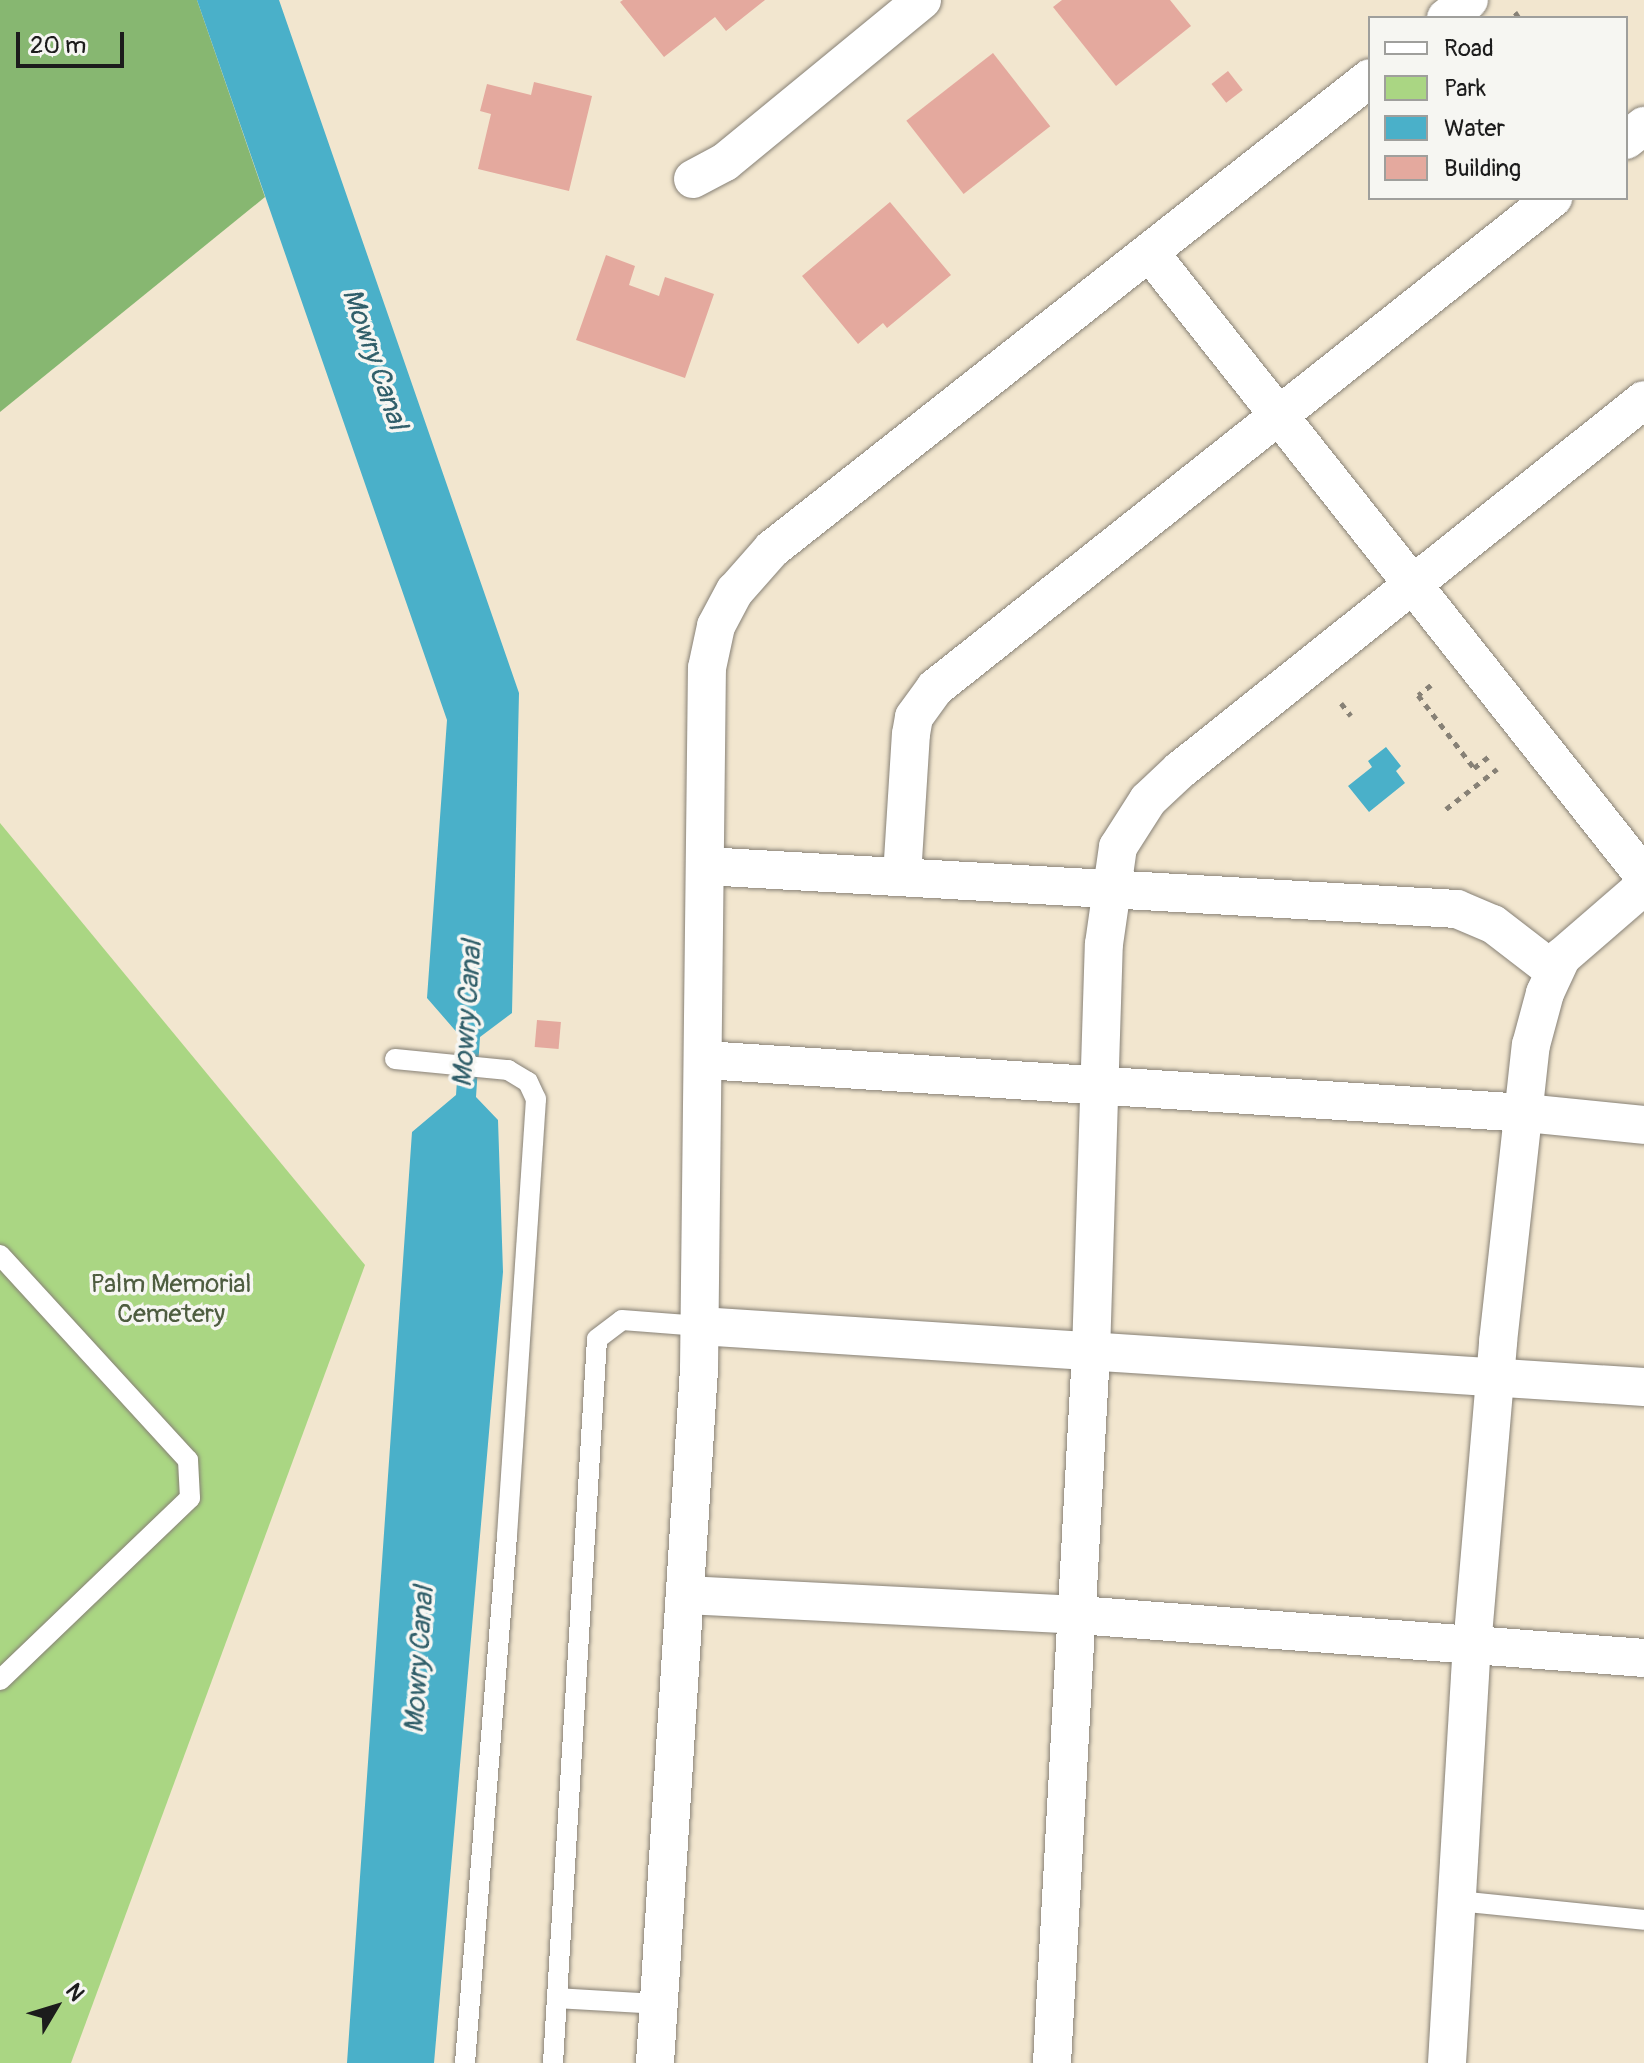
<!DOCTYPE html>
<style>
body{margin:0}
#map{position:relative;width:1644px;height:2063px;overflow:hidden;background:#f2e6cf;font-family:Pangolin,sans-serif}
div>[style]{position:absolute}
.green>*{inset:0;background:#aad683}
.forest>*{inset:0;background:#87b771}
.water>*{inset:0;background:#4ab0c9}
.building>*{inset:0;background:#e4a99e;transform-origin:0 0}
.path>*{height:5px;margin-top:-2.5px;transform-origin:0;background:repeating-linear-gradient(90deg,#878176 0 6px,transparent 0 12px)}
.roads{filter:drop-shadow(0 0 2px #878176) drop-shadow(0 0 2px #878176)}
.lane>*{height:20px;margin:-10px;padding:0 10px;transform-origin:10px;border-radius:10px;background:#fff}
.street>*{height:38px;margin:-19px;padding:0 19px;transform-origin:19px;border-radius:19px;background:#fff}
span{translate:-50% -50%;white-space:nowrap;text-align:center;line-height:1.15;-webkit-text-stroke:7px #f6f6f2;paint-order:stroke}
.park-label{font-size:26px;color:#4e5d40}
.water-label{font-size:28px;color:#315f6a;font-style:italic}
.legend{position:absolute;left:1368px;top:16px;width:260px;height:184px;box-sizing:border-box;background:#f6f6f2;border:2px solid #9f9f9c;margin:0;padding:10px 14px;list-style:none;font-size:24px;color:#1c1c1c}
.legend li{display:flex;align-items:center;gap:16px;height:40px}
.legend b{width:40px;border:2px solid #9f9f9c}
.north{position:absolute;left:16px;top:1967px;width:80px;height:80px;-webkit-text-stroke:6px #f6f6f2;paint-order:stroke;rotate:52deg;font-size:22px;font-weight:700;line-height:32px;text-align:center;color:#1c1c1c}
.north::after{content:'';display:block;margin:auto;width:28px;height:36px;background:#1c1c1c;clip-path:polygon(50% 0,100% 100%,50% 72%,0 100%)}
.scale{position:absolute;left:16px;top:32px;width:108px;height:36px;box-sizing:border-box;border:4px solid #1c1c1c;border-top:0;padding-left:10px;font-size:24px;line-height:28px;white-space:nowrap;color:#1c1c1c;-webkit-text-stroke:6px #f6f6f2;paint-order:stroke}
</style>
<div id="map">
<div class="green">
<i style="clip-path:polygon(0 823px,365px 1265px,71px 2063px,0 2063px)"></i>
</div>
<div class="forest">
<i style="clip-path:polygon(0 0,197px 0,265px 197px,0 412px)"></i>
</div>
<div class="water">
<i style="clip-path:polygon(197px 0,279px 0,519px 693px,512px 1013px,480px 1037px,476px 1097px,498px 1120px,503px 1272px,434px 2063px,347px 2063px,412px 1132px,456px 1095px,460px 1036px,427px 998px,447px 720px)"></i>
<i style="clip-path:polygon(1386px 747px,1401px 766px,1396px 771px,1405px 783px,1369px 812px,1348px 786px,1372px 767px,1368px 761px)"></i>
</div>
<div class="building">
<i style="clip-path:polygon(623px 0,765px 0,726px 31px,715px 17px,664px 57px,620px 2px)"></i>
<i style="clip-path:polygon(1062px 0,1170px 0,1191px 26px,1116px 86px,1053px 7px)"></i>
<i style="left:993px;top:53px;width:93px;height:110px;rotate:52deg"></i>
<i style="left:1228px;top:71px;width:24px;height:21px;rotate:52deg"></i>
<i style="clip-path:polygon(534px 82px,592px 96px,569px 191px,478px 169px,491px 114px,480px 111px,487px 84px,531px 95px)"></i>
<i style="clip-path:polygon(890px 202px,951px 275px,887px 328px,883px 323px,858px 344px,802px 276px)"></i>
<i style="clip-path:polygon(606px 255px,635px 266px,629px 285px,659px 296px,665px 277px,714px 294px,685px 378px,576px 340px)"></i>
<i style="left:537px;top:1020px;width:24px;height:27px;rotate:5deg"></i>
</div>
<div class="path">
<i style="left:1515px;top:12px;width:7px;rotate:56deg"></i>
<i style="left:1431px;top:685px;width:16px;rotate:142deg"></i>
<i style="left:1418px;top:695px;width:92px;rotate:52.5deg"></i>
<i style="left:1474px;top:768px;width:18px;rotate:-38deg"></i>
<i style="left:1341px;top:703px;width:16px;rotate:52deg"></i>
<i style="left:1446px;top:809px;width:65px;rotate:-38.1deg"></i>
</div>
<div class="roads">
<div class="lane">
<i style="left:395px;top:1059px;width:114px;rotate:5.6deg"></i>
<i style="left:508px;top:1070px;width:23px;rotate:31deg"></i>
<i style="left:528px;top:1082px;width:19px;rotate:65deg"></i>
<i style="left:536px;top:1099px;width:438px;rotate:93.8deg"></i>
<i style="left:507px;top:1536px;width:529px;rotate:94.56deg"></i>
<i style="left:0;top:1255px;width:278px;rotate:47.5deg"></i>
<i style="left:188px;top:1460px;width:38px;rotate:87deg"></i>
<i style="left:190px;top:1498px;width:263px;rotate:136.2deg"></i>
<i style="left:1458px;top:1901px;width:187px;rotate:5.8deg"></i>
<i style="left:557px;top:1998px;width:102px;rotate:3.4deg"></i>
<i style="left:553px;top:2063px;width:725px;rotate:-86.52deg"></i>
<i style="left:597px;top:1339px;width:31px;rotate:-37deg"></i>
<i style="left:622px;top:1320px;width:78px;rotate:4.4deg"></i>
</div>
<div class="street">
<i style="left:1446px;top:18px;width:29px;rotate:-38deg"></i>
<i style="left:1626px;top:140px;width:23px;rotate:-38deg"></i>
<i style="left:693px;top:179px;width:36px;rotate:-28deg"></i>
<i style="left:725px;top:162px;width:255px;rotate:-39.4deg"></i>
<i style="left:1150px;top:253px;width:795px;rotate:51.59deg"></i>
<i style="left:705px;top:866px;width:753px;rotate:3.27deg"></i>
<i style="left:1457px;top:909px;width:39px;rotate:23deg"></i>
<i style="left:1493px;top:924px;width:77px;rotate:37.6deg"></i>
<i style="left:902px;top:876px;width:142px;rotate:-86.4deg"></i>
<i style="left:911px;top:734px;width:17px;rotate:-80deg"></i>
<i style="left:914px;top:717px;width:36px;rotate:-54deg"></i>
<i style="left:935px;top:688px;width:789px;rotate:-38.41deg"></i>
<i style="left:704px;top:1060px;width:824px;rotate:3.69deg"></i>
<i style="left:1526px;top:1113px;width:119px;rotate:5.8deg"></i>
<i style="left:700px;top:1326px;width:946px;rotate:3.7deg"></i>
<i style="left:685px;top:1595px;width:394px;rotate:2.9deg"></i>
<i style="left:1078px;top:1615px;width:568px;rotate:4.34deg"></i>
<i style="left:655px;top:2063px;width:695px;rotate:-86.37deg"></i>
<i style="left:699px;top:1369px;width:701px;rotate:-89.35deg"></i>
<i style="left:707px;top:668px;width:43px;rotate:-77.9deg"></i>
<i style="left:716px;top:626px;width:40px;rotate:-62deg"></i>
<i style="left:735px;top:591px;width:56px;rotate:-48.6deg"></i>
<i style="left:772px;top:549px;width:761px;rotate:-38.22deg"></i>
<i style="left:1052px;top:2063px;width:711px;rotate:-86.86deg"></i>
<i style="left:1091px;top:1353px;width:409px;rotate:-88.2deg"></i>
<i style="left:1104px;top:944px;width:98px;rotate:-81.8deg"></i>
<i style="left:1118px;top:847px;width:56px;rotate:-57.4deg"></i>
<i style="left:1148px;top:800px;width:44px;rotate:-43.2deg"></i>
<i style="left:1180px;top:770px;width:593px;rotate:-38.57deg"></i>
<i style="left:1447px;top:2063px;width:417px;rotate:-86.6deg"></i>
<i style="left:1472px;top:1647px;width:306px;rotate:-85.1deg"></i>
<i style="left:1498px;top:1342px;width:299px;rotate:-83.7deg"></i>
<i style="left:1531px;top:1045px;width:54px;rotate:-74.9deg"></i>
<i style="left:1545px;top:993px;width:40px;rotate:-65deg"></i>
<i style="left:1562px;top:957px;width:108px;rotate:-40.9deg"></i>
</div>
</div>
<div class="park-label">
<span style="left:171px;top:1300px">Palm Memorial<br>Cemetery</span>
</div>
<div class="water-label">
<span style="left:374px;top:359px;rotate:71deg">Mowry Canal</span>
<span style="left:468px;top:1014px;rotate:-86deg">Mowry Canal</span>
<span style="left:420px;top:1660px;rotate:-86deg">Mowry Canal</span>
</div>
<ul class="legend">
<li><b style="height:10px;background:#fff"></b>Road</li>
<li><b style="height:22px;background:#aad683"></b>Park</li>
<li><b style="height:22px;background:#4ab0c9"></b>Water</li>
<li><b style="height:22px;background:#e4a99e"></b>Building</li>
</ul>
<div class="north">N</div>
<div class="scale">20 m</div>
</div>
